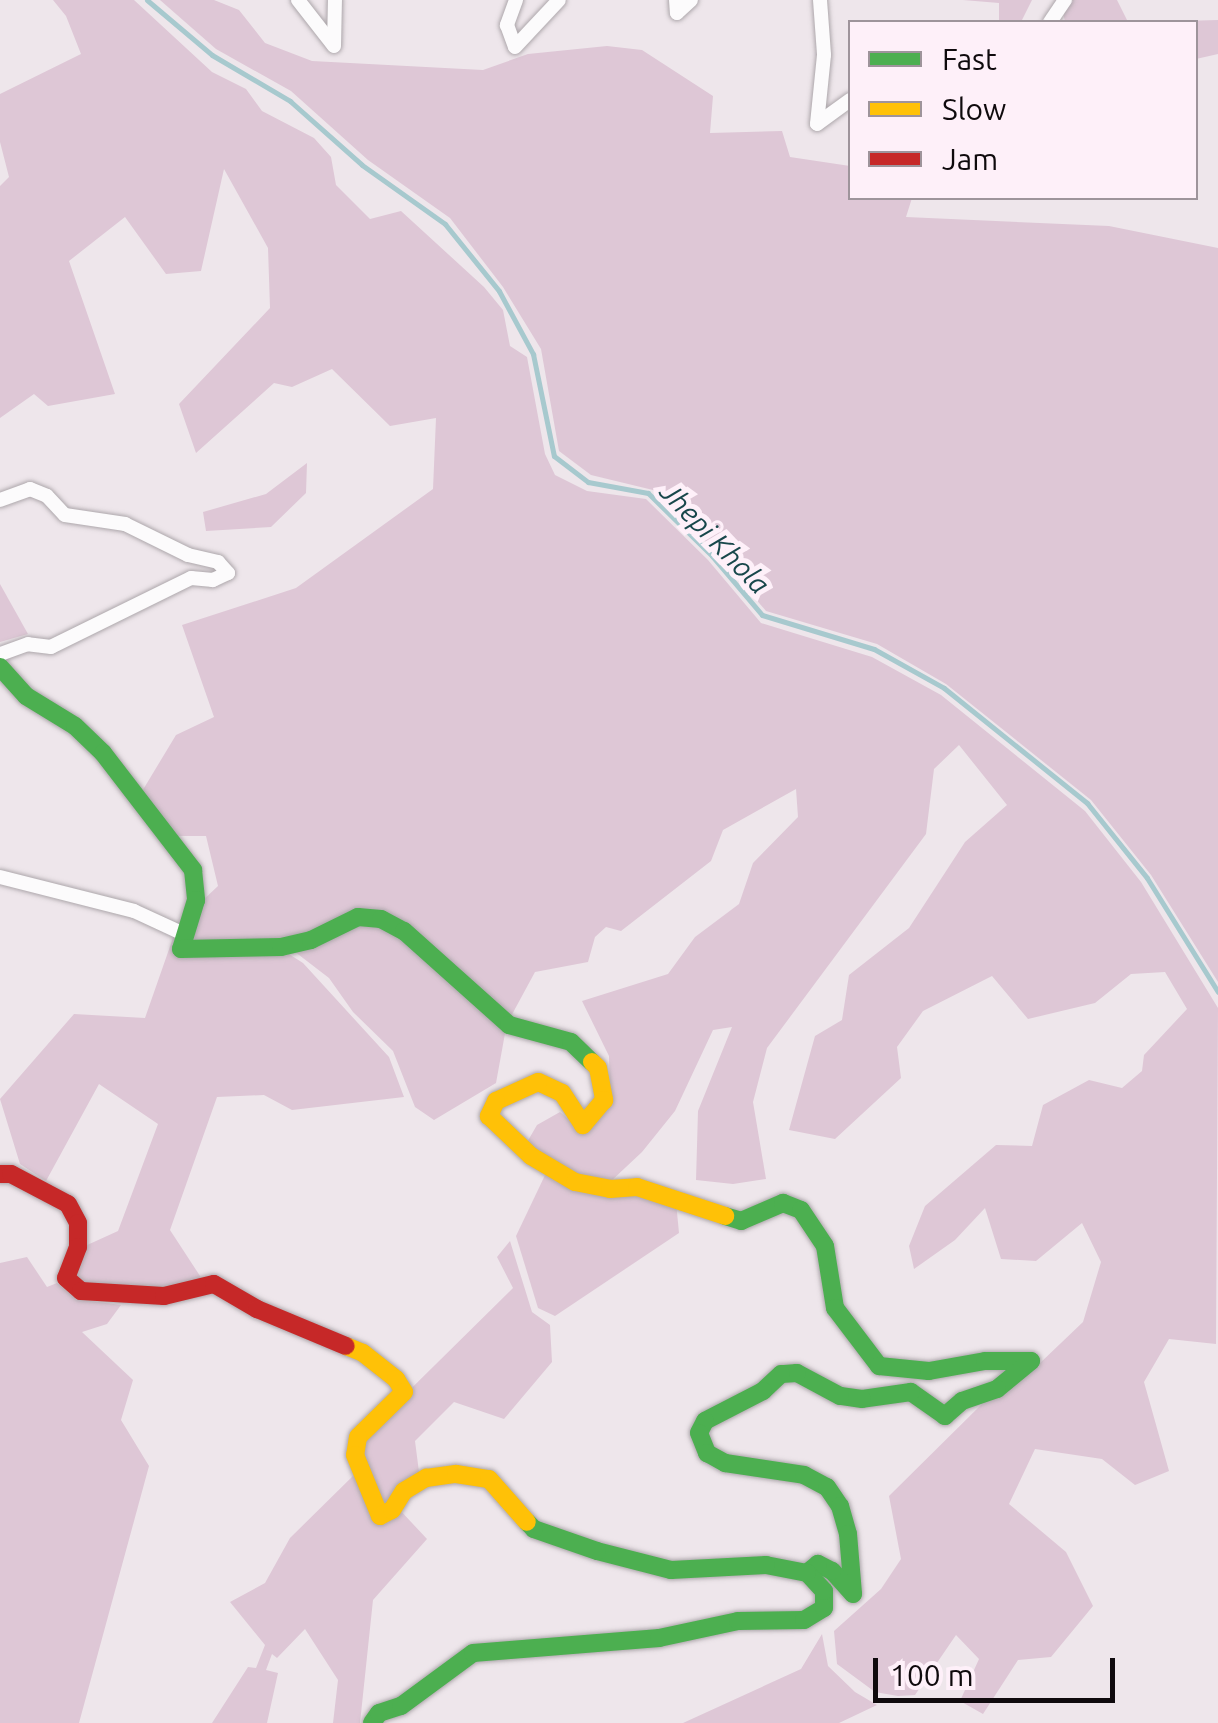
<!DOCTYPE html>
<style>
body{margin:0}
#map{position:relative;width:1218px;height:1723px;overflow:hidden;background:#eee6eb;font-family:Ubuntu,sans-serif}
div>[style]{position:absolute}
.green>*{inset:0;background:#dec7d6}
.stream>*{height:5px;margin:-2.5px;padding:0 2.5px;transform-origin:2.5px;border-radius:2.5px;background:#a7c9ce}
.roads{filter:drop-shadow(0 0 2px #ada7ab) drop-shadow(0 0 2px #ada7ab)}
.street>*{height:14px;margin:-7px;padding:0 7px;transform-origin:7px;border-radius:7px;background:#fcfbfc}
.fast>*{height:18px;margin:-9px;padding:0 9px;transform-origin:9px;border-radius:9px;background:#4caf50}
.slow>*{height:18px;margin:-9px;padding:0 9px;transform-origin:9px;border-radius:9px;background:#ffc107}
.jam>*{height:18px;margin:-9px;padding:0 9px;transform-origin:9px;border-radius:9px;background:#c62828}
span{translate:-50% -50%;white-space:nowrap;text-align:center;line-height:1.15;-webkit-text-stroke:10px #fef0f9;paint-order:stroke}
.water-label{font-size:28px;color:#18474b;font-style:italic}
.legend{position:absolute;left:848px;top:20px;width:350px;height:180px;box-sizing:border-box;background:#fef0f9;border:2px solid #9e949b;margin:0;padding:12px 18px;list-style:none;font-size:30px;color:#0f0a0d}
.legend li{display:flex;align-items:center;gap:20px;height:50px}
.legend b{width:50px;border:2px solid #9e949b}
.scale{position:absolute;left:873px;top:1658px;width:242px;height:45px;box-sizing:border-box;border:5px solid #0f0a0d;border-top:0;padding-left:12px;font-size:30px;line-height:35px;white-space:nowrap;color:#0f0a0d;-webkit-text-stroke:8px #fef0f9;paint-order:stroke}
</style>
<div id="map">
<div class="green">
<i style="clip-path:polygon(53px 0,134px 0,212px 72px,246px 89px,262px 111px,314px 138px,331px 157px,336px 185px,370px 219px,401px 211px,484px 287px,503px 310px,510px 346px,527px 357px,545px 454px,555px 475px,587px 491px,646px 499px,708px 560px,761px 623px,872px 657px,941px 695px,1085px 811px,1141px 882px,1218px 1008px,1216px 1344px,1169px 1339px,1144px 1382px,1169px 1471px,1135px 1485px,1102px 1459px,1035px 1449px,1009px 1504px,1066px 1552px,1093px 1606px,1051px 1657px,1018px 1660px,983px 1714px,960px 1701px,979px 1659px,956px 1635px,915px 1695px,898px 1696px,875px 1692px,837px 1664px,834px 1631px,881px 1589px,901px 1559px,889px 1496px,985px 1401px,1039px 1364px,1083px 1322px,1101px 1262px,1082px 1223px,1036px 1261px,1001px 1259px,985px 1208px,955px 1240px,914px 1269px,909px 1246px,925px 1206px,996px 1145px,1032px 1146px,1043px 1105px,1089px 1080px,1122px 1088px,1142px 1071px,1144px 1055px,1187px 1009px,1165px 972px,1131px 974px,1095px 1003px,1028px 1019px,992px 976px,923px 1011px,897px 1047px,901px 1078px,835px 1139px,789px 1130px,815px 1036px,842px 1020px,849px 975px,909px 928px,965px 842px,1007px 805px,959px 745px,934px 769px,926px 834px,767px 1048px,753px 1102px,766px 1179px,733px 1184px,696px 1180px,698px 1111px,732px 1027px,713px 1030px,675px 1111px,642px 1152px,610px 1182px,579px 1176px,526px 1144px,537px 1125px,560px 1112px,581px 1130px,610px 1096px,609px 1056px,582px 1001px,668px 974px,695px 937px,739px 904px,753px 863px,798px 817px,796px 789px,723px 830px,711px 861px,621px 931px,606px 927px,595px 937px,588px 962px,535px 972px,509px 1020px,381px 913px,281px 941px,190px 943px,201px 902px,218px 886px,206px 836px,173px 836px,141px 793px,176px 735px,214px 717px,182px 625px,296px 588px,433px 489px,436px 418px,390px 426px,332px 369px,292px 387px,274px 383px,196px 453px,179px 404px,270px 308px,268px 248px,224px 169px,201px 271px,166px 274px,125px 217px,69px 261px,115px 394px,48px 406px,34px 394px,0 418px,0 186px,9px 177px,0 142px,0 94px,81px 54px,66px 16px)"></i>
<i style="clip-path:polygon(160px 0,214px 0,239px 10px,265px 43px,312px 61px,483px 70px,528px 54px,607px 46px,642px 50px,713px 96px,710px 133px,782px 131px,790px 157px,850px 166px,850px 198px,912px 198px,906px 217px,1109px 226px,1218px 248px,1218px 982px,1151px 875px,1091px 800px,946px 684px,877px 644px,766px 611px,714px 550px,653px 490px,591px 475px,559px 451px,541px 349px,503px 287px,450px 218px,368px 160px,291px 91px,216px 49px)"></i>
<i style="clip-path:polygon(963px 0,1032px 0,1021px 22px,999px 22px,999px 3px)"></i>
<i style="clip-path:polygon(1070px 0,1117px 0,1128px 22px,1065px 22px,1063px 11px)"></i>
<i style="clip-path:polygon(1218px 20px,1218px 54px,1196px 59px,1196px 22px,1146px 22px)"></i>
<i style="clip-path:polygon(307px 463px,306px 493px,271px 527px,206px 531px,203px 512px,266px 494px)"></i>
<i style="clip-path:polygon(0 584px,28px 634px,0 642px)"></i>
<i style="clip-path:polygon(359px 922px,382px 923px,506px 1028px,496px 1083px,434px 1120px,415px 1107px,393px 1051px,353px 1012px,329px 978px,290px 948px)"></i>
<i style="clip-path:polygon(174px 935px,180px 950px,281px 949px,303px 963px,389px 1057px,404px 1097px,292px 1110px,264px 1095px,217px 1097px,170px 1230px,202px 1279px,163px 1291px,104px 1291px,70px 1278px,85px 1246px,118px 1231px,158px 1124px,99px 1084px,46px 1181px,20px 1164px,0 1099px,74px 1014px,145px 1018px)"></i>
<i style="clip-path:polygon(547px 1171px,676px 1202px,679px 1233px,555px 1316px,538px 1308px,516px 1236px)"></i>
<i style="clip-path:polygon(510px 1241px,532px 1312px,550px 1325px,552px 1362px,504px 1419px,454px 1402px,415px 1441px,419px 1472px,400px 1486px,380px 1511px,360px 1453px,362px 1437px,513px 1288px,497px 1257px)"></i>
<i style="clip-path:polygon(27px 1257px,47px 1287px,57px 1283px,76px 1299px,121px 1305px,107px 1324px,82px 1332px,133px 1380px,121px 1420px,149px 1466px,79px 1723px,0 1723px,0 1263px)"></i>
<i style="clip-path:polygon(357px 1472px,370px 1502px,398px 1508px,427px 1539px,373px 1600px,360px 1723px,333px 1723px,338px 1680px,305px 1629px,277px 1658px,272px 1654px,266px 1670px,278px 1673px,267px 1723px,212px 1723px,248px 1667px,256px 1668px,265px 1645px,230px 1602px,265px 1583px,290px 1538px)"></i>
<i style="clip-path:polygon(822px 1634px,828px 1666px,855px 1692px,877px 1705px,839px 1723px,683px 1723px,801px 1669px)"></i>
</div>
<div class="stream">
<i style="left:147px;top:0;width:85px;rotate:40.2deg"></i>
<i style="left:212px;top:55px;width:91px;rotate:30.5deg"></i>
<i style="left:290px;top:101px;width:96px;rotate:41.6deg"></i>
<i style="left:362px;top:165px;width:102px;rotate:35.4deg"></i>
<i style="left:445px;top:224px;width:86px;rotate:51.1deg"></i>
<i style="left:499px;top:291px;width:72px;rotate:61.6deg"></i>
<i style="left:533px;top:354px;width:104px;rotate:78.4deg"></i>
<i style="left:554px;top:456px;width:43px;rotate:37.4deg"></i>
<i style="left:588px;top:482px;width:61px;rotate:10.4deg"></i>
<i style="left:648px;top:493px;width:90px;rotate:44.5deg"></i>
<i style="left:712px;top:556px;width:77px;rotate:49.7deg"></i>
<i style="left:762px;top:615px;width:117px;rotate:16.9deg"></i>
<i style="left:874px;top:649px;width:80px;rotate:29.1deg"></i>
<i style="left:944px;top:688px;width:184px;rotate:38.8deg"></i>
<i style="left:1087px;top:803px;width:96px;rotate:51.3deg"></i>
<i style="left:1147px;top:878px;width:134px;rotate:58.1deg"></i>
</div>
<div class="roads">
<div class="street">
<i style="left:298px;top:0;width:58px;rotate:52deg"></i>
<i style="left:334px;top:46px;width:46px;rotate:-88.8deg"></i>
<i style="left:516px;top:0;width:27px;rotate:110deg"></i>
<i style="left:507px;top:25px;width:23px;rotate:70deg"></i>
<i style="left:515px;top:47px;width:64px;rotate:-46.9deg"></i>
<i style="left:676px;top:0;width:13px;rotate:86deg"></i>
<i style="left:677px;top:13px;width:19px;rotate:-43deg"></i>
<i style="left:820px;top:0;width:55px;rotate:85.8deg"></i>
<i style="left:824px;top:55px;width:69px;rotate:95.8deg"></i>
<i style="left:817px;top:124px;width:41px;rotate:-36deg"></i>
<i style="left:1050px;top:22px;width:27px;rotate:-56deg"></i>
<i style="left:0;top:500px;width:32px;rotate:-20deg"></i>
<i style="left:30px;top:489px;width:18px;rotate:22deg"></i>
<i style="left:47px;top:496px;width:26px;rotate:47deg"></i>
<i style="left:65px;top:515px;width:61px;rotate:8.5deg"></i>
<i style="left:125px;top:524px;width:70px;rotate:26.2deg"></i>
<i style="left:188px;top:555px;width:31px;rotate:13deg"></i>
<i style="left:218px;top:562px;width:15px;rotate:48deg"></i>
<i style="left:228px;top:573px;width:17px;rotate:155deg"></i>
<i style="left:213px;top:580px;width:22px;rotate:-175deg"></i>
<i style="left:191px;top:578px;width:156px;rotate:153.8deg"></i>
<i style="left:51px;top:647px;width:23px;rotate:-173deg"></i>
<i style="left:28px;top:644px;width:30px;rotate:160deg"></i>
<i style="left:0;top:877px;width:138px;rotate:14.2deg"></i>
<i style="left:134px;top:911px;width:57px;rotate:24.8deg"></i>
</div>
<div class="fast">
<i style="left:0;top:667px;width:39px;rotate:48deg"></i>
<i style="left:26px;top:696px;width:57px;rotate:31.5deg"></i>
<i style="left:75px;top:726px;width:39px;rotate:44deg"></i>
<i style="left:103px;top:753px;width:148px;rotate:52.4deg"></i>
<i style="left:193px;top:870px;width:30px;rotate:84deg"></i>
<i style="left:196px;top:900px;width:51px;rotate:107deg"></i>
<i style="left:181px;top:949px;width:100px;rotate:-1.1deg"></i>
<i style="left:281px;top:947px;width:31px;rotate:-13deg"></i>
<i style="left:311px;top:940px;width:52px;rotate:-26.1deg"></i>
<i style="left:358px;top:917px;width:23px;rotate:5deg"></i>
<i style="left:381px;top:919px;width:26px;rotate:28deg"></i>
<i style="left:404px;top:931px;width:141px;rotate:41.8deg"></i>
<i style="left:509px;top:1025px;width:64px;rotate:15.3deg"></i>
<i style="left:571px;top:1042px;width:29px;rotate:44deg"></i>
<i style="left:725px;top:1216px;width:17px;rotate:17deg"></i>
<i style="left:741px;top:1221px;width:46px;rotate:-23.2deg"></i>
<i style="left:783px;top:1203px;width:19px;rotate:21deg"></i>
<i style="left:801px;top:1210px;width:43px;rotate:56.3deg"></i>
<i style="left:825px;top:1246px;width:63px;rotate:80.8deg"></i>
<i style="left:835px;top:1308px;width:73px;rotate:52.8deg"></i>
<i style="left:879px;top:1366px;width:50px;rotate:5.7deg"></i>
<i style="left:929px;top:1371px;width:57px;rotate:-10.1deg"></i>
<i style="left:985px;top:1361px;width:46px"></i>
<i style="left:1031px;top:1361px;width:44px;rotate:140.5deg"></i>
<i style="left:997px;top:1389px;width:37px;rotate:161deg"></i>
<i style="left:962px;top:1401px;width:23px;rotate:139deg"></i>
<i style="left:945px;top:1416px;width:42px;rotate:-144.8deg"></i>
<i style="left:911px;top:1392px;width:49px;rotate:171.9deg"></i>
<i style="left:862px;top:1399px;width:22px;rotate:-172deg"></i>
<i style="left:840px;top:1396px;width:49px;rotate:-151.9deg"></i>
<i style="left:797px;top:1373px;width:16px;rotate:176deg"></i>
<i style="left:781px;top:1374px;width:25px;rotate:137deg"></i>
<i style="left:763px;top:1391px;width:65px;rotate:152.7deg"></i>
<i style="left:705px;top:1421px;width:13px;rotate:117deg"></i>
<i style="left:699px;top:1433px;width:22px;rotate:68deg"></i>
<i style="left:707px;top:1453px;width:21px;rotate:29deg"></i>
<i style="left:725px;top:1463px;width:80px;rotate:8.6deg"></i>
<i style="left:804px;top:1475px;width:26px;rotate:28deg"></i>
<i style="left:827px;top:1487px;width:23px;rotate:56deg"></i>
<i style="left:840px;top:1506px;width:29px;rotate:74deg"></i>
<i style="left:848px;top:1534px;width:60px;rotate:85.2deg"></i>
<i style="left:853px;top:1594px;width:31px;rotate:-132deg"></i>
<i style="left:832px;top:1571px;width:16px;rotate:-153deg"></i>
<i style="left:818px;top:1564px;width:14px;rotate:141deg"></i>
<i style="left:372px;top:1723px;width:12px;rotate:-55deg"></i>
<i style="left:379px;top:1713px;width:23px;rotate:-18deg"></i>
<i style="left:401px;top:1706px;width:89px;rotate:-36.4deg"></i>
<i style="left:473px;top:1653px;width:187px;rotate:-4.6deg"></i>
<i style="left:659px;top:1638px;width:81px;rotate:-12.1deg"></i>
<i style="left:738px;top:1621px;width:66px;rotate:-0.9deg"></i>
<i style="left:804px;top:1620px;width:23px;rotate:-31deg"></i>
<i style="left:824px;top:1608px;width:17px;rotate:-90deg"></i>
<i style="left:824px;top:1591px;width:25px;rotate:-133deg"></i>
<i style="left:807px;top:1573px;width:42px;rotate:-169deg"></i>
<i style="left:766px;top:1565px;width:95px;rotate:177deg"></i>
<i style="left:671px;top:1570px;width:76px;rotate:-165.6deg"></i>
<i style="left:597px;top:1551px;width:67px;rotate:-160.8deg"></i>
<i style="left:534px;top:1529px;width:10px;rotate:-135deg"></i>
</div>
<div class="slow">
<i style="left:592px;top:1062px;width:8px;rotate:45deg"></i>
<i style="left:598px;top:1068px;width:33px;rotate:79deg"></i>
<i style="left:604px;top:1100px;width:33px;rotate:130deg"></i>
<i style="left:583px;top:1125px;width:38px;rotate:-123deg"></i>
<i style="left:562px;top:1093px;width:26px;rotate:-155deg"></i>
<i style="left:538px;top:1082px;width:46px;rotate:155.7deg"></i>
<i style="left:496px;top:1101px;width:17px;rotate:115deg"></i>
<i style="left:489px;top:1116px;width:58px;rotate:43.6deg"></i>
<i style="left:531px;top:1156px;width:51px;rotate:30.6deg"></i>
<i style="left:575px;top:1182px;width:36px;rotate:11deg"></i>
<i style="left:610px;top:1189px;width:27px;rotate:-4deg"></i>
<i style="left:637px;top:1187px;width:93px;rotate:18.2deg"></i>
<i style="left:346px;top:1346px;width:18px;rotate:22deg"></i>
<i style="left:363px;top:1353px;width:42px;rotate:38.2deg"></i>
<i style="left:396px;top:1379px;width:15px;rotate:58deg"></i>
<i style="left:404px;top:1392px;width:64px;rotate:135.6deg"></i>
<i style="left:358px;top:1437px;width:18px;rotate:99deg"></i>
<i style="left:355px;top:1455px;width:66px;rotate:67.7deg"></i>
<i style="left:380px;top:1516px;width:13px;rotate:-27deg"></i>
<i style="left:392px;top:1510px;width:22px;rotate:-58deg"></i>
<i style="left:404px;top:1491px;width:26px;rotate:-31deg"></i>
<i style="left:426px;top:1478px;width:30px;rotate:-8deg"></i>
<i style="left:456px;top:1474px;width:33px;rotate:9deg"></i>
<i style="left:489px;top:1479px;width:57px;rotate:48.5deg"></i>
</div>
<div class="jam">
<i style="left:0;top:1174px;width:11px"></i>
<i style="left:11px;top:1174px;width:64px;rotate:27.8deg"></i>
<i style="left:68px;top:1204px;width:21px;rotate:62deg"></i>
<i style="left:78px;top:1223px;width:24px;rotate:90deg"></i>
<i style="left:78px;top:1247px;width:33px;rotate:111deg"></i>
<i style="left:66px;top:1278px;width:20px;rotate:41deg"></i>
<i style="left:81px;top:1291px;width:83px;rotate:3.4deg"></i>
<i style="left:164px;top:1296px;width:51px;rotate:-13.5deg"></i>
<i style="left:214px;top:1284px;width:50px;rotate:30.2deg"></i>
<i style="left:257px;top:1309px;width:96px;rotate:22.6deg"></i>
</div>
</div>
<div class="water-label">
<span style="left:715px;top:538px;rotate:46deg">Jhepi Khola</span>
</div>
<ul class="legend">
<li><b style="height:12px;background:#4caf50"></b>Fast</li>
<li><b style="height:12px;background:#ffc107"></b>Slow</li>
<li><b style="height:12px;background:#c62828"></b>Jam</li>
</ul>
<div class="scale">100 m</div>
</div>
